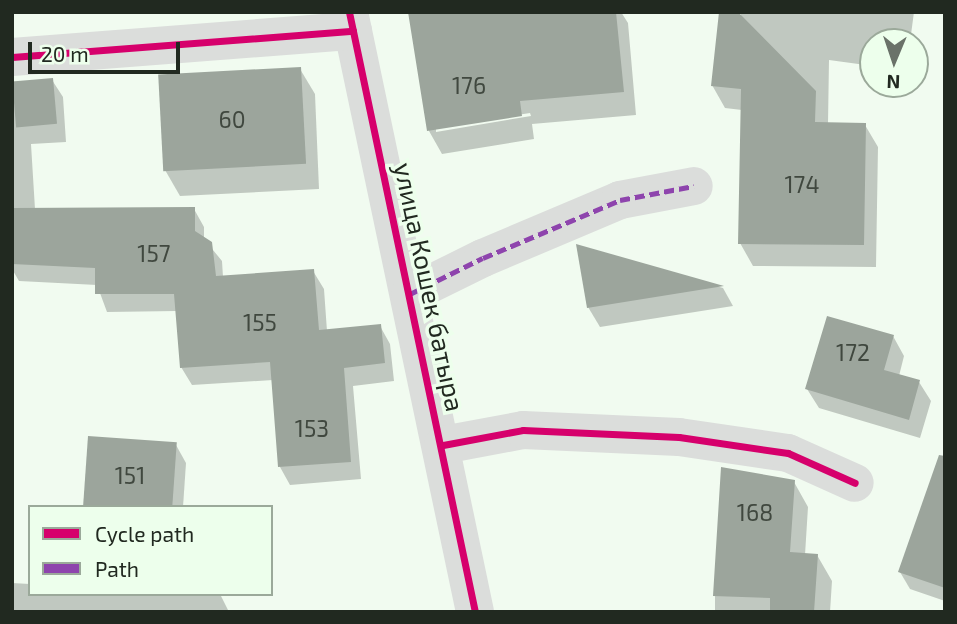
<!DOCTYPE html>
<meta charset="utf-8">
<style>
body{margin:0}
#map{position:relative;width:957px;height:624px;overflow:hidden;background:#f1fbf0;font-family:"Exo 2",sans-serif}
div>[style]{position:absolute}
.shadow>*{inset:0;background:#0003}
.building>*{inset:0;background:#9ca59c;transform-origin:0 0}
.minor>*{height:38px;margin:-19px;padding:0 19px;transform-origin:19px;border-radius:19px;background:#dbdddb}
.quiet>*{height:5px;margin-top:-2.5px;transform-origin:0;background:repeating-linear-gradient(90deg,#8e44ad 0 10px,transparent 0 15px)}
.cycleway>*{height:7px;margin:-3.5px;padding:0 3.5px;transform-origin:3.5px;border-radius:3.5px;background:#d6006c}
span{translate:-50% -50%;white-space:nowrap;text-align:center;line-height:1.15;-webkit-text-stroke:7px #edffec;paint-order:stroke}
.number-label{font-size:23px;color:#40483f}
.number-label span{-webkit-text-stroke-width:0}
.street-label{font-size:26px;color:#212920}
.frame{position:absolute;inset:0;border:14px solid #212920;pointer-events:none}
.legend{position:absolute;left:28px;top:505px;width:245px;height:91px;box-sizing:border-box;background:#edffec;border:2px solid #9ba99a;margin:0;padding:9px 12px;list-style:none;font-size:21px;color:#212920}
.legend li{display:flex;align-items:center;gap:14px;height:35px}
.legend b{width:35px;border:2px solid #9ba99a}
.north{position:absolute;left:859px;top:28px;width:70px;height:70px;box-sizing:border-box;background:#edffec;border:2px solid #9ba99a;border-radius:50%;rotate:182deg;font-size:19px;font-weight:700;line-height:28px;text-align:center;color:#212920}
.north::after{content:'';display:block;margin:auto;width:24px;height:32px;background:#6a7269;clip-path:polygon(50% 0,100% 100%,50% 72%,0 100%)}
.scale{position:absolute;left:28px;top:42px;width:152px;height:32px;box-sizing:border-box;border:4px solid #212920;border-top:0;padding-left:9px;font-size:21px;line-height:24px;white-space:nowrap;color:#212920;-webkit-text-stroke:5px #edffec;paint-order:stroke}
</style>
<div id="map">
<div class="shadow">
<i style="clip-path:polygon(evenodd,410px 12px,621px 12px,628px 23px,636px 115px,532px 124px,534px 139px,442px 154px,429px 131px,410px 12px,530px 113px,531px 116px,436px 132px,436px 128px,530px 113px)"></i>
<i style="clip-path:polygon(742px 12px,914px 12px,910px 42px,873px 42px,873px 66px,829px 60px,828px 124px,865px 125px,878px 147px,876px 267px,753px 266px,740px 243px,742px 110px,725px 108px,712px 85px)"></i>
<i style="clip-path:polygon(300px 69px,315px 94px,319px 189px,180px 196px,165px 170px)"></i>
<i style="clip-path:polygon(52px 80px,63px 97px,66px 142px,31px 144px,35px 209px,194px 209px,204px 227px,204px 239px,222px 261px,223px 277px,313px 271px,324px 289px,327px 331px,380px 326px,390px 344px,394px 381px,353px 386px,361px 479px,290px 485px,280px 467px,273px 380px,192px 385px,181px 367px,177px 311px,107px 312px,97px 285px,19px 281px,12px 269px,12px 82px)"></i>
<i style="clip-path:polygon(578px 246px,723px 288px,733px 306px,600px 327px,588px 307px)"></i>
<i style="clip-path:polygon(893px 336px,904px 356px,899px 376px,919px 382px,931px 401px,920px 438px,819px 408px,807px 389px)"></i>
<i style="clip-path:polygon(176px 445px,186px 463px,183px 507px,85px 507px)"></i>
<i style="clip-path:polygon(794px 482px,808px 507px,805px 555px,817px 555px,832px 581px,830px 612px,715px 612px,715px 596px)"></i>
<i style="clip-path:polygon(945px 536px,945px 601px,910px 589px,900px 572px)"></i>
<i style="clip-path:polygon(12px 583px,30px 584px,30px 594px,220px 594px,229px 612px,12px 612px)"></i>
</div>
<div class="building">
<i style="clip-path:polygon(408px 12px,616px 12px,624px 92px,520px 101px,522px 116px,427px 131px)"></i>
<i style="clip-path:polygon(719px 12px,738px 12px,816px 91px,815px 122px,866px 123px,864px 245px,738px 244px,741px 89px,711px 86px)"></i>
<i style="left:301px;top:67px;width:97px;height:143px;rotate:87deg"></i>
<i style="left:53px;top:78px;width:46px;height:41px;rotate:85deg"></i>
<i style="clip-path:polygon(195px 207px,195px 231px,212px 242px,216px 276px,314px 269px,319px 330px,381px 324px,385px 363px,344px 368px,351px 462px,278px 467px,270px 362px,180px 368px,174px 294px,95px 294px,95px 268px,12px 264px,12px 208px)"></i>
<i style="clip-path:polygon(576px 244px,724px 286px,587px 308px)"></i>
<i style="clip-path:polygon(827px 316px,894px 335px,884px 370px,920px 380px,909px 420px,805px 389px)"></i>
<i style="left:88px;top:436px;width:89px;height:71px;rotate:4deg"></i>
<i style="clip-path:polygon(939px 455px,945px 456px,945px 588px,898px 572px)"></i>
<i style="clip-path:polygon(721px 467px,795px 480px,790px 552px,818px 554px,814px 612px,770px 612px,770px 598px,713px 596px)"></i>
</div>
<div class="minor">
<i style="left:349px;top:12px;width:613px;rotate:78.14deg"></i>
<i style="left:12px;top:57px;width:342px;rotate:-4.4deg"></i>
<i style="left:410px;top:294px;width:81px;rotate:-26.3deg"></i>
<i style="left:483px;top:258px;width:149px;rotate:-22.9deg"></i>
<i style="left:620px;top:200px;width:75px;rotate:-10.7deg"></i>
<i style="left:443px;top:445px;width:81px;rotate:-10.6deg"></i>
<i style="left:523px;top:430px;width:156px;rotate:2.6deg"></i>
<i style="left:679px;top:437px;width:110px;rotate:8.4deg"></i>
<i style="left:788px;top:453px;width:73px;rotate:24.1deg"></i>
</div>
<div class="quiet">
<i style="left:410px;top:294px;width:81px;rotate:-26.3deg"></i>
<i style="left:483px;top:258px;width:149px;rotate:-22.9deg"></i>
<i style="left:620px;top:200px;width:75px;rotate:-10.7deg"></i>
</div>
<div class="cycleway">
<i style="left:349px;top:12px;width:613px;rotate:78.14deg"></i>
<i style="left:12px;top:57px;width:342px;rotate:-4.4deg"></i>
<i style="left:443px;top:445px;width:81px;rotate:-10.6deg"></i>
<i style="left:523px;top:430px;width:156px;rotate:2.6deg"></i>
<i style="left:679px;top:437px;width:110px;rotate:8.4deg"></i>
<i style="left:788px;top:453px;width:73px;rotate:24.1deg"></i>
</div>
<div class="number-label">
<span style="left:469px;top:85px">176</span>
<span style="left:232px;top:119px">60</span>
<span style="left:802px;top:184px">174</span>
<span style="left:154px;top:253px">157</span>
<span style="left:260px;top:322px">155</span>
<span style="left:853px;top:352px">172</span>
<span style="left:312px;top:428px">153</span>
<span style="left:130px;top:475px">151</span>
<span style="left:755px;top:512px">168</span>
</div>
<div class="street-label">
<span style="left:430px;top:287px;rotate:78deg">улица Кошек батыра</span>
</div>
<div class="frame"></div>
<ul class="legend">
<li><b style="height:9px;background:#d6006c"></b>Cycle path</li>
<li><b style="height:9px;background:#8e44ad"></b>Path</li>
</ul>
<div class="north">N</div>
<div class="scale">20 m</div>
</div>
